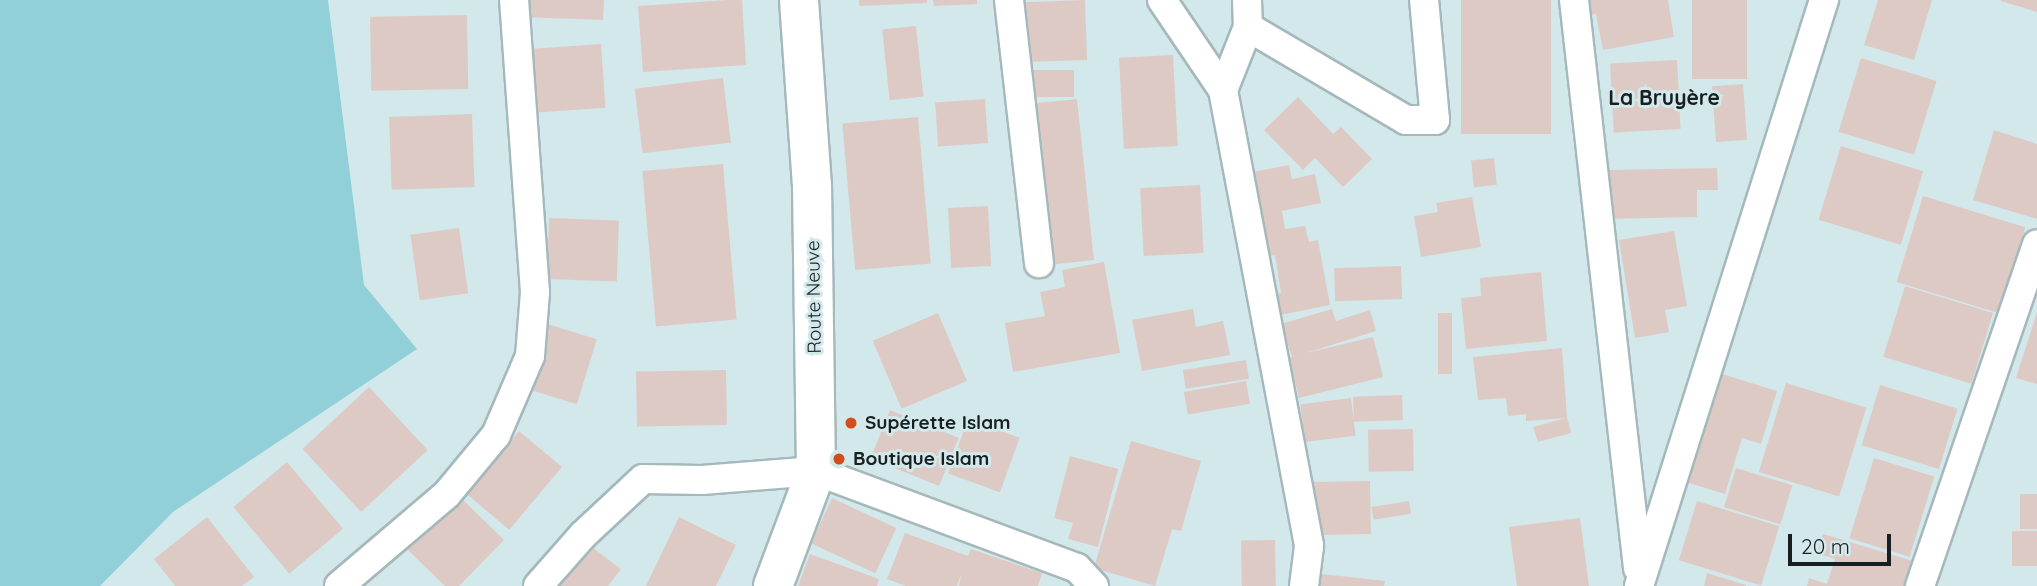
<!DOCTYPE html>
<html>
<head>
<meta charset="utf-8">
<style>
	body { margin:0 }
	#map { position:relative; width:2037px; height:586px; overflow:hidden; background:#d3e8eb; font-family:Quicksand,sans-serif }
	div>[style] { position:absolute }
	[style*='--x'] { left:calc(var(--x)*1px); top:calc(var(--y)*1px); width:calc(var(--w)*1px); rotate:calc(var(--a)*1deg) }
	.green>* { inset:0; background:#91d0d8 }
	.building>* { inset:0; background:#ddcac5; transform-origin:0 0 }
	.roads { filter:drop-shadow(2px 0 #a5b9bc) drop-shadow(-2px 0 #a5b9bc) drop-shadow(0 2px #a5b9bc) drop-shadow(0 -2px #a5b9bc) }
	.street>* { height:28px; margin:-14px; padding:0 14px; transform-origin:14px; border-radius:14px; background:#fff }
	.secondary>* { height:38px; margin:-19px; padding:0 19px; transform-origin:19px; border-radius:19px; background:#fff }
	.dots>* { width:19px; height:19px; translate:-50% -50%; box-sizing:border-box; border:4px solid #d3e8eb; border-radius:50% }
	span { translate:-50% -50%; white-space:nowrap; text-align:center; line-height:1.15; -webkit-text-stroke:6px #d3e8eb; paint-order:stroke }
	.street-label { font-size:19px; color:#181f20 }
	.poi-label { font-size:19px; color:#181f20; font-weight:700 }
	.left { translate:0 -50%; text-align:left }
	.neighbourhood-label { font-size:21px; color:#181f20; font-weight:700 }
	.scale { position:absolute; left:1788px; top:534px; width:103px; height:32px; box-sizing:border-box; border:4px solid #181f20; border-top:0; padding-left:9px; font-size:21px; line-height:24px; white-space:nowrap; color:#181f20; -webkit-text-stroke:5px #d3e8eb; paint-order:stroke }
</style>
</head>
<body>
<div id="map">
	<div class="green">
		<div style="clip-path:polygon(0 0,328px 0,364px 285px,417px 349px,173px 512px,100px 586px,0 586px)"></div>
	</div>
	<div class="building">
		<div style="clip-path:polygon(521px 0,604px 0,603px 20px,521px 17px)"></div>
		<div style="clip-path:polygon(727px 0,742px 0,746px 65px,643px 72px,638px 6px)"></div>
		<div style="clip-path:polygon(859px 0,927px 0,927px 3px,859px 6px)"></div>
		<div style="clip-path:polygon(933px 0,977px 0,977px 4px,934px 6px)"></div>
		<div style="left:1085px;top:0;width:60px;height:61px;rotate:88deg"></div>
		<div style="left:1461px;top:0;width:90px;height:134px"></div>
		<div style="clip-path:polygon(1579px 0,1668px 0,1674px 37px,1603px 50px,1596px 14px,1582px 16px)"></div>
		<div style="left:1692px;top:0;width:55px;height:79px"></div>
		<div style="clip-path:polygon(1878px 0,1932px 0,1914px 60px,1864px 45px)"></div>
		<div style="clip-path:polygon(2001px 0,2037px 0,2037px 12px,2001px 1px)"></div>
		<div style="left:467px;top:15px;width:74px;height:97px;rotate:89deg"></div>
		<div style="left:916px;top:26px;width:71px;height:34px;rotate:84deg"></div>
		<div style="left:601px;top:44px;width:64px;height:72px;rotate:86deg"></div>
		<div style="left:1173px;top:55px;width:91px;height:54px;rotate:87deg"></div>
		<div style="left:1861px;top:58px;width:79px;height:77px;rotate:17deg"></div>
		<div style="left:1677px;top:60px;width:69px;height:67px;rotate:87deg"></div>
		<div style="left:1074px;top:70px;width:27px;height:50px;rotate:90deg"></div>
		<div style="left:723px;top:78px;width:65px;height:89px;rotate:83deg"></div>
		<div style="left:1743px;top:84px;width:56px;height:31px;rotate:86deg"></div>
		<div style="clip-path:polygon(1298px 97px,1333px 134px,1341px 127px,1372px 159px,1343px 187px,1315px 158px,1303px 170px,1264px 130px)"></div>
		<div style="left:985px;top:99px;width:44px;height:50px;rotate:86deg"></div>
		<div style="left:1077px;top:99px;width:162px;height:49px;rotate:84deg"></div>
		<div style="left:472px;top:114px;width:73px;height:83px;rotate:88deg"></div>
		<div style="left:918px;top:117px;width:147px;height:76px;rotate:85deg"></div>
		<div style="clip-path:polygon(1994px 130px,2037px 144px,2037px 219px,1973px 200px)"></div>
		<div style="left:1841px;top:146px;width:86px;height:77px;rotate:17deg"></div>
		<div style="left:1494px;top:158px;width:27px;height:23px;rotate:84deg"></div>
		<div style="left:723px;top:164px;width:156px;height:81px;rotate:85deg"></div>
		<div style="clip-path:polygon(1289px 165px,1292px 179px,1315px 174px,1321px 203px,1282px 211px,1285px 229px,1305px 226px,1309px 242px,1318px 240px,1330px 305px,1275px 316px,1271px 295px,1281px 293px,1275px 255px,1262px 258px,1248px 173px)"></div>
		<div style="clip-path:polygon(1717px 168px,1718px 190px,1697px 190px,1697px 217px,1607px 219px,1607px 170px)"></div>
		<div style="left:1200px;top:185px;width:68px;height:60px;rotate:87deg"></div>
		<div style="left:1923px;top:196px;width:107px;height:90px;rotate:17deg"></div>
		<div style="clip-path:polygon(1472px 197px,1481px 247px,1421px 257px,1414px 216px,1438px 212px,1436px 203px)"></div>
		<div style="left:988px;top:206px;width:60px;height:40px;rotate:87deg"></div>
		<div style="left:549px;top:218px;width:70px;height:61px;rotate:2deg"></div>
		<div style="left:459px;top:228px;width:66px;height:49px;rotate:82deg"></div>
		<div style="clip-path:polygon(1674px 231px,1687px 306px,1665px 310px,1669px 332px,1635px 338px,1619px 240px)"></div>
		<div style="clip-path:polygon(1104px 262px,1120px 353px,1013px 372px,1005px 323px,1045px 316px,1040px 292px,1065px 287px,1062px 270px)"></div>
		<div style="left:1401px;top:266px;width:33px;height:67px;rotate:88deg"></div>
		<div style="clip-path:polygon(1541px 272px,1547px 341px,1466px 349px,1461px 298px,1481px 296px,1480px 278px)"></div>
		<div style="left:1905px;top:286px;width:92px;height:74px;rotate:17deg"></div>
		<div style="clip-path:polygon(1193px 309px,1196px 327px,1223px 321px,1230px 355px,1142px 371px,1132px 320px)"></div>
		<div style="clip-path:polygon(1332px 309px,1336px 321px,1370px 310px,1376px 331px,1306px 353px,1373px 337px,1383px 377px,1299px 398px,1289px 357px,1292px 357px,1281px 324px)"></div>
		<div style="clip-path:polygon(2037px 312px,2037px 384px,2016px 378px)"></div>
		<div style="left:938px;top:313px;width:74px;height:71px;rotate:67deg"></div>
		<div style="left:1438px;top:313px;width:14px;height:61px"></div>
		<div style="left:547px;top:324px;width:52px;height:68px;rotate:17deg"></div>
		<div style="clip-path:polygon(1562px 348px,1567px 417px,1571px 433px,1538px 442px,1533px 427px,1566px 418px,1526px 421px,1526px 414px,1508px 416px,1506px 398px,1478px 400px,1473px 357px)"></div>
		<div style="left:1246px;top:360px;width:19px;height:64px;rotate:81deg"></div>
		<div style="left:726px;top:370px;width:55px;height:90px;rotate:89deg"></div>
		<div style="clip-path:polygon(1709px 370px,1777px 391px,1761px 444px,1742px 438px,1725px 494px,1676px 479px)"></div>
		<div style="left:1246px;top:381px;width:23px;height:63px;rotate:80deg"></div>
		<div style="left:1786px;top:383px;width:84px;height:93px;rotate:17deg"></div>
		<div style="left:1880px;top:385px;width:81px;height:63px;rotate:17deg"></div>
		<div style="left:369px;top:387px;width:86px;height:91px;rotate:47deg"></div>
		<div style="left:1402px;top:395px;width:25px;height:49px;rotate:88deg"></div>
		<div style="left:1351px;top:398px;width:38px;height:51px;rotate:83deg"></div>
		<div style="left:890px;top:410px;width:74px;height:52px;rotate:22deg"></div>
		<div style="left:968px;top:419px;width:55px;height:58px;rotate:20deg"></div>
		<div style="left:1413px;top:429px;width:42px;height:45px;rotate:89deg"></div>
		<div style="left:519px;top:431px;width:56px;height:82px;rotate:40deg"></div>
		<div style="clip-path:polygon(1131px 441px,1201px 461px,1181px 531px,1172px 529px,1155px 586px,1094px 568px)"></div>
		<div style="clip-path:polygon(1070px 456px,1118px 469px,1098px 547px,1068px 539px,1073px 523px,1054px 518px)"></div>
		<div style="left:1874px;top:458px;width:63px;height:84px;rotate:17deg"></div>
		<div style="left:287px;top:462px;width:87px;height:70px;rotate:50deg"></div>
		<div style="left:1736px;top:468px;width:59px;height:41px;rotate:17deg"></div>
		<div style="left:1370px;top:481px;width:53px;height:58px;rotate:89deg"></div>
		<div style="left:2037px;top:494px;width:35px;height:17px;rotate:90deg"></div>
		<div style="clip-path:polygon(458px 495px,504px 540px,459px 586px,445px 586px,406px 548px)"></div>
		<div style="left:832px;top:498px;width:71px;height:50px;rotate:25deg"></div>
		<div style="left:1409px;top:501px;width:13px;height:38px;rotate:81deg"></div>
		<div style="left:1697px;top:501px;width:86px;height:62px;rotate:17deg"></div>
		<div style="clip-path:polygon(207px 517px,254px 577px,242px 586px,175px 586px,154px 559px)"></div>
		<div style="clip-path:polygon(679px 517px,736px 545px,716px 586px,646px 586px)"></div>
		<div style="clip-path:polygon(1580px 518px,1589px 586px,1517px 586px,1509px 527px)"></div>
		<div style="left:2037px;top:531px;width:35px;height:25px;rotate:90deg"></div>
		<div style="clip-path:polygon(905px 533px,968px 556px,971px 549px,1042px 573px,1038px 586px,959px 586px,961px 575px,957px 586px,906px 586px,887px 579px)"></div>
		<div style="clip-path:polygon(1823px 534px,1916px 562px,1909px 586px,1807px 586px,1809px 578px,1827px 584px,1835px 559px,1817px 553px)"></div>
		<div style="left:1275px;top:540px;width:46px;height:34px;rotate:89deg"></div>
		<div style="clip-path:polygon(589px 545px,621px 569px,608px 586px,558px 586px)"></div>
		<div style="clip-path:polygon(810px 554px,879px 579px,877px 586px,798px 586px)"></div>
		<div style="clip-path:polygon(1313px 573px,1385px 581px,1384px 586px,1312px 586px)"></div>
		<div style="clip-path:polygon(1707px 573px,1746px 585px,1746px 586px,1704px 586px)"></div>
	</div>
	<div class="roads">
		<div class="street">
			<div style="--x:1009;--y:0;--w:265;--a:83.5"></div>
			<div style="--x:1162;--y:0;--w:109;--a:55.9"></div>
			<div style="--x:1247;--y:0;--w:27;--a:88"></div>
			<div style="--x:1248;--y:27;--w:68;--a:111.6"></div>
			<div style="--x:1223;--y:90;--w:464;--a:79.3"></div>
			<div style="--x:1309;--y:546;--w:40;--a:97.1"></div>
			<div style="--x:1574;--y:0;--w:572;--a:83.57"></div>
			<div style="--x:1248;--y:27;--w:183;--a:30.5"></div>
			<div style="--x:1406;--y:120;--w:29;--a:0"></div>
			<div style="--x:1435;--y:120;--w:121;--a:-95.2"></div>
			<div style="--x:339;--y:586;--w:142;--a:-40.4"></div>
			<div style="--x:447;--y:494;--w:77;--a:-50.3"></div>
			<div style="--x:496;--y:435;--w:86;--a:-66.7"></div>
			<div style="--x:530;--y:356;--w:64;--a:-85.5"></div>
			<div style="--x:535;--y:292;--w:293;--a:-94.1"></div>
			<div style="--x:538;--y:586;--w:68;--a:-48.6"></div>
			<div style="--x:583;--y:535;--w:82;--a:-43"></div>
			<div style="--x:643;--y:479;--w:59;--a:1"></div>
			<div style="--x:702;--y:480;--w:114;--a:-4.5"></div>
			<div style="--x:816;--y:471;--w:278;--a:20.4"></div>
			<div style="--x:1077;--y:568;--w:25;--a:47"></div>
			<div style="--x:1639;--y:586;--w:615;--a:-72.48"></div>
			<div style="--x:1920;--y:586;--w:361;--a:-71.1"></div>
		</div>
		<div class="secondary">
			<div style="--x:773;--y:586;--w:123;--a:-69.5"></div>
			<div style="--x:816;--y:471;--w:285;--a:-90.8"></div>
			<div style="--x:812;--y:186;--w:186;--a:-94"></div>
		</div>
	</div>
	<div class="dots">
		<div style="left:851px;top:423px;background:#d34c1c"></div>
		<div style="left:839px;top:459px;background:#d34c1c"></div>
	</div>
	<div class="street-label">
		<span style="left:814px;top:297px;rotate:-91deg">Route Neuve</span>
	</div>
	<div class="poi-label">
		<span class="left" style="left:865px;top:423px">Supérette Islam</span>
		<span class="left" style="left:853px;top:459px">Boutique Islam</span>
	</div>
	<div class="neighbourhood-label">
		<span style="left:1664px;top:97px">La Bruyère</span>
	</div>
	<div class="scale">20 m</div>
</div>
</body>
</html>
